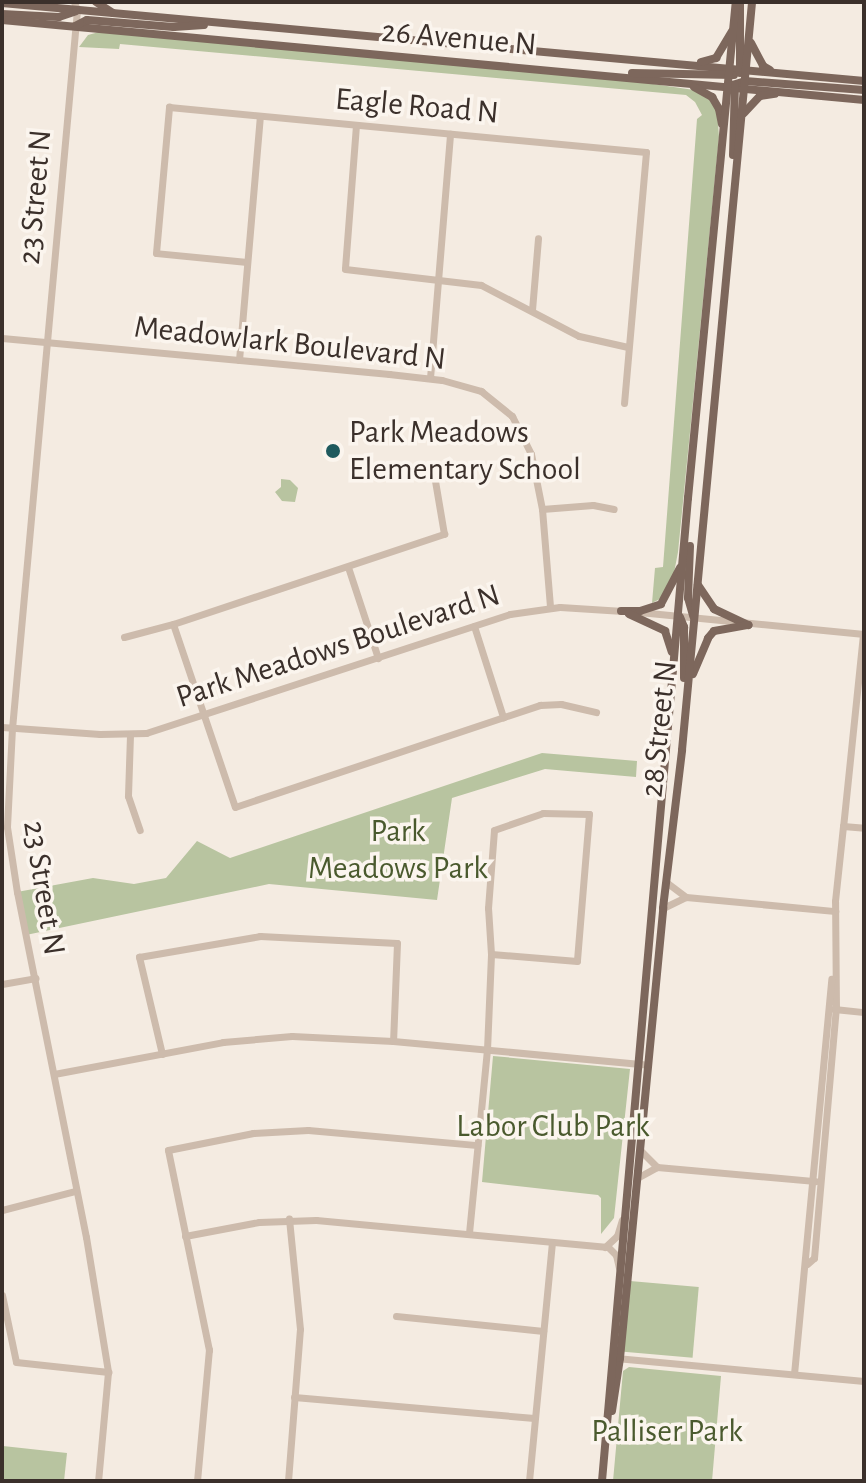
<!DOCTYPE html>
<html>
<head>
<meta charset="utf-8">
<style>
	body { margin:0 }
	#map { position:relative; width:866px; height:1483px; overflow:hidden; background:#f4ebe1; font-family:"Alegreya Sans",sans-serif }
	div>[style] { position:absolute }
	[style*='--x'] { left:calc(var(--x)*1px); top:calc(var(--y)*1px); width:calc(var(--w)*1px); rotate:calc(var(--a)*1deg) }
	.green>* { inset:0; background:#b8c4a0; transform-origin:0 0 }
	.minor>* { height:7px; margin:-3.5px; padding:0 3.5px; transform-origin:3.5px; border-radius:3.5px; background:#cdbbac }
	.major>* { height:8px; margin:-4px; padding:0 4px; transform-origin:4px; border-radius:4px; background:#7d675c }
	.dots>* { width:22px; height:22px; translate:-50% -50%; box-sizing:border-box; border:4px solid #fbf5ee; border-radius:50% }
	span { translate:-50% -50%; white-space:nowrap; text-align:center; line-height:1.15; -webkit-text-stroke:7px #fbf5ee; paint-order:stroke }
	.street-label { font-size:32px; color:#3b302b }
	.poi-label { font-size:32px; color:#3b302b }
	.left { translate:0 -50%; text-align:left }
	.park-label { font-size:32px; color:#4a5a2e }
	.frame { position:absolute; inset:0; border:4px solid #3b302b; pointer-events:none }
</style>
</head>
<body>
<div id="map">
	<div class="green">
		<div style="clip-path:polygon(99px 32px,571px 72px,701px 91px,708px 97px,717px 109px,719px 137px,691px 422px,678px 552px,674px 573px,660px 599px,652px 603px,655px 568px,663px 567px,697px 119px,702px 115px,695px 102px,686px 95px,120px 44px,119px 49px,79px 47px,88px 35px)"></div>
		<div style="clip-path:polygon(281px 479px,290px 480px,298px 488px,295px 502px,282px 501px,275px 492px,281px 487px)"></div>
		<div style="clip-path:polygon(542px 753px,637px 761px,636px 777px,545px 769px,452px 798px,437px 900px,269px 884px,26px 935px,17px 892px,93px 878px,134px 884px,166px 878px,197px 841px,230px 858px)"></div>
		<div style="clip-path:polygon(493px 1056px,630px 1069px,614px 1218px,601px 1234px,601px 1198px,598px 1195px,482px 1182px)"></div>
		<div style="left:630px;top:1281px;width:69px;height:71px;rotate:5deg"></div>
		<div style="clip-path:polygon(629px 1367px,721px 1376px,712px 1481px,613px 1481px,623px 1371px)"></div>
		<div style="clip-path:polygon(3px 1446px,67px 1453px,64px 1481px,2px 1481px)"></div>
	</div>
	<div class="minor">
		<div style="--x:74;--y:2;--w:9;--a:69"></div>
		<div style="--x:77;--y:10;--w:721;--a:95.17"></div>
		<div style="--x:12;--y:728;--w:99;--a:92.9"></div>
		<div style="--x:7;--y:827;--w:66;--a:81.3"></div>
		<div style="--x:17;--y:892;--w:352;--a:78.7"></div>
		<div style="--x:86;--y:1237;--w:137;--a:80.7"></div>
		<div style="--x:108;--y:1372;--w:109;--a:95.2"></div>
		<div style="--x:356;--y:125;--w:144;--a:94.4"></div>
		<div style="--x:345;--y:269;--w:137;--a:6.7"></div>
		<div style="--x:481;--y:285;--w:110;--a:27.5"></div>
		<div style="--x:579;--y:336;--w:50;--a:12.7"></div>
		<div style="--x:247;--y:262;--w:91;--a:-174.4"></div>
		<div style="--x:156;--y:253;--w:147;--a:-84.9"></div>
		<div style="--x:169;--y:107;--w:479;--a:5.4"></div>
		<div style="--x:646;--y:152;--w:252;--a:95"></div>
		<div style="--x:532;--y:310;--w:72;--a:-85.2"></div>
		<div style="--x:2;--y:338;--w:389;--a:5.3"></div>
		<div style="--x:389;--y:374;--w:53;--a:6.5"></div>
		<div style="--x:442;--y:380;--w:41;--a:15.8"></div>
		<div style="--x:481;--y:391;--w:40;--a:39"></div>
		<div style="--x:512;--y:416;--w:42;--a:63.4"></div>
		<div style="--x:531;--y:454;--w:56;--a:78.7"></div>
		<div style="--x:542;--y:509;--w:98;--a:85.3"></div>
		<div style="--x:239;--y:360;--w:245;--a:-85.1"></div>
		<div style="--x:430;--y:378;--w:245;--a:-85.3"></div>
		<div style="--x:542;--y:509;--w:51;--a:-4.5"></div>
		<div style="--x:593;--y:505;--w:21;--a:11"></div>
		<div style="--x:348;--y:567;--w:96;--a:71.8"></div>
		<div style="--x:639;--y:612;--w:226;--a:5.6"></div>
		<div style="--x:173;--y:624;--w:193;--a:71.3"></div>
		<div style="--x:235;--y:807;--w:322;--a:-18.5"></div>
		<div style="--x:540;--y:705;--w:21;--a:-3"></div>
		<div style="--x:561;--y:704;--w:36;--a:13"></div>
		<div style="--x:474;--y:626;--w:96;--a:72.3"></div>
		<div style="--x:863;--y:634;--w:193;--a:95.9"></div>
		<div style="--x:843;--y:826;--w:21;--a:5"></div>
		<div style="--x:124;--y:637;--w:51;--a:-14.9"></div>
		<div style="--x:173;--y:624;--w:286;--a:-18.4"></div>
		<div style="--x:444;--y:534;--w:54;--a:-99.6"></div>
		<div style="--x:2;--y:727;--w:98;--a:4.1"></div>
		<div style="--x:100;--y:734;--w:46;--a:-1.2"></div>
		<div style="--x:146;--y:733;--w:383;--a:-18.1"></div>
		<div style="--x:510;--y:614;--w:50;--a:-8"></div>
		<div style="--x:560;--y:607;--w:63;--a:3.6"></div>
		<div style="--x:130;--y:735;--w:61;--a:91.9"></div>
		<div style="--x:128;--y:796;--w:36;--a:71"></div>
		<div style="--x:666;--y:882;--w:25;--a:37"></div>
		<div style="--x:686;--y:897;--w:150;--a:5.4"></div>
		<div style="--x:663;--y:908;--w:25;--a:-26"></div>
		<div style="--x:2;--y:984;--w:34;--a:-10"></div>
		<div style="--x:834;--y:1009;--w:30;--a:6"></div>
		<div style="--x:162;--y:1054;--w:100;--a:-103.3"></div>
		<div style="--x:139;--y:957;--w:123;--a:-9.8"></div>
		<div style="--x:260;--y:936;--w:137;--a:2.9"></div>
		<div style="--x:397;--y:943;--w:98;--a:92.3"></div>
		<div style="--x:54;--y:1074;--w:172;--a:-10.7"></div>
		<div style="--x:223;--y:1042;--w:69;--a:-5"></div>
		<div style="--x:292;--y:1036;--w:101;--a:2.8"></div>
		<div style="--x:393;--y:1041;--w:251;--a:5.3"></div>
		<div style="--x:640;--y:1150;--w:24;--a:45"></div>
		<div style="--x:637;--y:1178;--w:23;--a:-29"></div>
		<div style="--x:657;--y:1167;--w:159;--a:5.1"></div>
		<div style="--x:2;--y:1210;--w:75;--a:-14.6"></div>
		<div style="--x:469;--y:1233;--w:184;--a:-84.4"></div>
		<div style="--x:487;--y:1050;--w:96;--a:-87.6"></div>
		<div style="--x:491;--y:954;--w:46;--a:-93.7"></div>
		<div style="--x:488;--y:908;--w:78;--a:-85.6"></div>
		<div style="--x:494;--y:830;--w:52;--a:-19.1"></div>
		<div style="--x:543;--y:813;--w:46;--a:1.2"></div>
		<div style="--x:589;--y:814;--w:147;--a:94.7"></div>
		<div style="--x:577;--y:961;--w:86;--a:-175.3"></div>
		<div style="--x:185;--y:1236;--w:75;--a:-10.7"></div>
		<div style="--x:259;--y:1222;--w:57;--a:-2"></div>
		<div style="--x:316;--y:1220;--w:293;--a:5.3"></div>
		<div style="--x:608;--y:1247;--w:11;--a:45"></div>
		<div style="--x:616;--y:1255;--w:13;--a:77"></div>
		<div style="--x:605;--y:1247;--w:16;--a:-43"></div>
		<div style="--x:617;--y:1236;--w:17;--a:-73"></div>
		<div style="--x:807;--y:1264;--w:9;--a:-41"></div>
		<div style="--x:814;--y:1258;--w:250;--a:-85"></div>
		<div style="--x:836;--y:1009;--w:108;--a:-90.5"></div>
		<div style="--x:835;--y:901;--w:75;--a:-83.9"></div>
		<div style="--x:2;--y:1295;--w:68;--a:78.2"></div>
		<div style="--x:16;--y:1362;--w:93;--a:6.2"></div>
		<div style="--x:396;--y:1316;--w:148;--a:5.8"></div>
		<div style="--x:616;--y:1358;--w:249;--a:5.3"></div>
		<div style="--x:794;--y:1374;--w:397;--a:-84.6"></div>
		<div style="--x:294;--y:1397;--w:241;--a:5"></div>
		<div style="--x:197;--y:1481;--w:132;--a:-84.8"></div>
		<div style="--x:209;--y:1350;--w:204;--a:-101.6"></div>
		<div style="--x:168;--y:1150;--w:87;--a:-11.3"></div>
		<div style="--x:253;--y:1133;--w:55;--a:-3.1"></div>
		<div style="--x:308;--y:1130;--w:170;--a:5.1"></div>
		<div style="--x:288;--y:1481;--w:152;--a:-85.5"></div>
		<div style="--x:300;--y:1329;--w:111;--a:-95.7"></div>
		<div style="--x:529;--y:1481;--w:240;--a:-84.5"></div>
	</div>
	<div class="major">
		<div style="--x:96;--y:2;--w:20;--a:33"></div>
		<div style="--x:2;--y:3;--w:866;--a:5.17"></div>
		<div style="--x:2;--y:14;--w:57;--a:3"></div>
		<div style="--x:59;--y:17;--w:18;--a:-19"></div>
		<div style="--x:2;--y:20;--w:866;--a:5.3"></div>
		<div style="--x:75;--y:26;--w:13;--a:-27"></div>
		<div style="--x:87;--y:20;--w:87;--a:4.6"></div>
		<div style="--x:174;--y:27;--w:30;--a:-4"></div>
		<div style="--x:751;--y:43;--w:26;--a:62"></div>
		<div style="--x:763;--y:66;--w:8;--a:30"></div>
		<div style="--x:701;--y:62;--w:16;--a:-15"></div>
		<div style="--x:716;--y:58;--w:31;--a:-59"></div>
		<div style="--x:632;--y:73;--w:102;--a:1.1"></div>
		<div style="--x:740;--y:73;--w:71;--a:-90"></div>
		<div style="--x:729;--y:86;--w:17;--a:-17"></div>
		<div style="--x:745;--y:81;--w:119;--a:4.3"></div>
		<div style="--x:694;--y:87;--w:21;--a:29"></div>
		<div style="--x:712;--y:97;--w:14;--a:60"></div>
		<div style="--x:719;--y:109;--w:15;--a:79"></div>
		<div style="--x:744;--y:113;--w:23;--a:-47"></div>
		<div style="--x:760;--y:96;--w:15;--a:-8"></div>
		<div style="--x:733;--y:155;--w:70;--a:-88.4"></div>
		<div style="--x:690;--y:546;--w:52;--a:92.2"></div>
		<div style="--x:688;--y:598;--w:19;--a:74"></div>
		<div style="--x:698;--y:585;--w:29;--a:56"></div>
		<div style="--x:714;--y:609;--w:38;--a:25"></div>
		<div style="--x:621;--y:611;--w:19;--a:0"></div>
		<div style="--x:640;--y:611;--w:22;--a:-18"></div>
		<div style="--x:661;--y:604;--w:41;--a:-62.2"></div>
		<div style="--x:629;--y:614;--w:40;--a:25"></div>
		<div style="--x:665;--y:631;--w:22;--a:72"></div>
		<div style="--x:680;--y:617;--w:11;--a:68"></div>
		<div style="--x:684;--y:627;--w:51;--a:90"></div>
		<div style="--x:693;--y:674;--w:39;--a:-67"></div>
		<div style="--x:708;--y:638;--w:9;--a:-49"></div>
		<div style="--x:714;--y:631;--w:35;--a:-10"></div>
		<div style="--x:612;--y:1411;--w:54;--a:-81.4"></div>
		<div style="--x:620;--y:1358;--w:452;--a:-84.5"></div>
		<div style="--x:663;--y:908;--w:159;--a:-83.1"></div>
		<div style="--x:682;--y:750;--w:751;--a:-84.65"></div>
		<div style="--x:602;--y:1481;--w:987;--a:-85"></div>
		<div style="--x:688;--y:498;--w:498;--a:-84.5"></div>
	</div>
	<div class="dots">
		<div style="left:333px;top:451px;background:#1f5a5e"></div>
	</div>
	<div class="street-label">
		<span style="left:459px;top:38px;rotate:5deg">26 Avenue N</span>
		<span style="left:417px;top:106px;rotate:5deg">Eagle Road N</span>
		<span style="left:35px;top:197px;rotate:-85deg">23 Street N</span>
		<span style="left:290px;top:343px;rotate:6deg">Meadowlark Boulevard N</span>
		<span style="left:338px;top:646px;rotate:-18deg">Park Meadows Boulevard N</span>
		<span style="left:659px;top:729px;rotate:-84deg">28 Street N</span>
		<span style="left:44px;top:888px;rotate:81deg">23 Street N</span>
	</div>
	<div class="poi-label">
		<span class="left" style="left:349px;top:451px">Park Meadows<br>Elementary School</span>
	</div>
	<div class="park-label">
		<span style="left:398px;top:850px">Park<br>Meadows Park</span>
		<span style="left:553px;top:1126px">Labor Club Park</span>
		<span style="left:667px;top:1431px">Palliser Park</span>
	</div>
	<div class="frame"></div>
</div>
</body>
</html>
